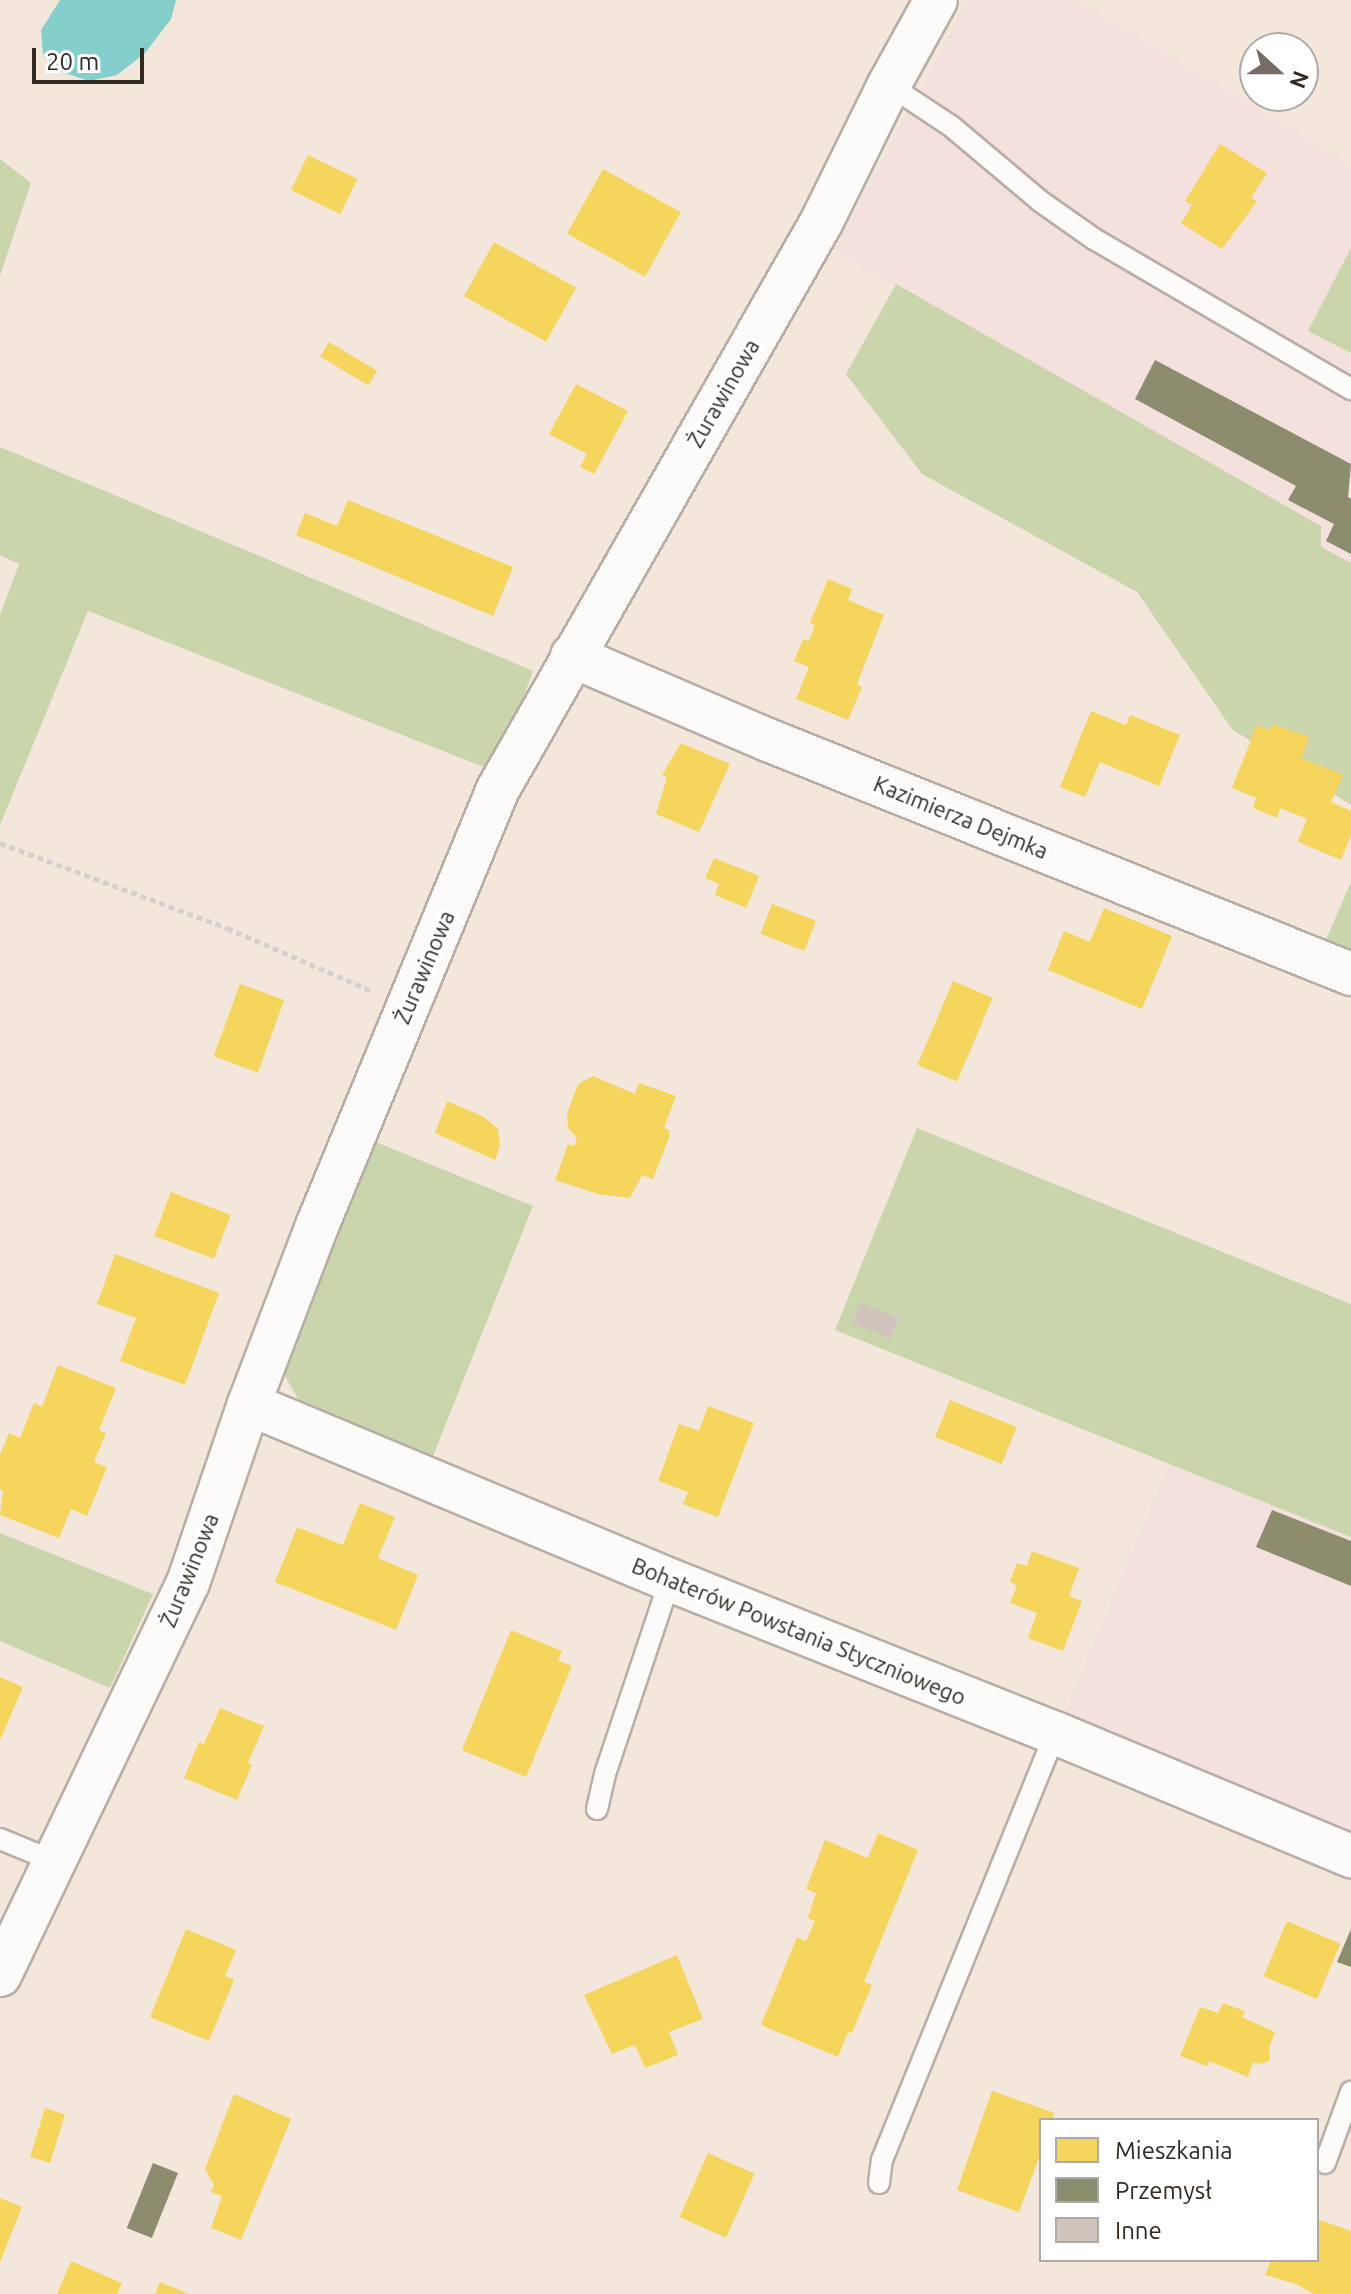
<!DOCTYPE html>
<html>
<head>
<meta charset="utf-8">
<style>
	body { margin:0 }
	#map { position:relative; width:1351px; height:2294px; overflow:hidden; background:#f3e7dc; font-family:Ubuntu,sans-serif }
	div>[style] { position:absolute }
	[style*='--x'] { left:calc(var(--x)*1px); top:calc(var(--y)*1px); width:calc(var(--w)*1px); rotate:calc(var(--a)*1deg) }
	.industrial>* { inset:0; background:#f4e0dd }
	.green>* { inset:0; background:#cad5ac }
	.water>* { inset:0; background:#84cecc }
	.homes>* { inset:0; background:#f6d55c; transform-origin:0 0 }
	.industry>* { inset:0; background:#8c8c6e; transform-origin:0 0 }
	.building>* { inset:0; background:#cfc5bd; transform-origin:0 0 }
	.path>* { height:5px; margin-top:-2.5px; transform-origin:0; background:repeating-linear-gradient(90deg,#d4d0cd 0 6px,transparent 0 10px) }
	.roads { filter:drop-shadow(2px 0 #b8aea6) drop-shadow(-2px 0 #b8aea6) drop-shadow(0 2px #b8aea6) drop-shadow(0 -2px #b8aea6) }
	.lane>* { height:20px; margin:-10px; padding:0 10px; transform-origin:10px; border-radius:10px; background:#fdfbfa }
	.street>* { height:42px; margin:-21px; padding:0 21px; transform-origin:21px; border-radius:21px; background:#fdfbfa }
	span { translate:-50% -50%; white-space:nowrap; text-align:center; line-height:1.15; -webkit-text-stroke:8px #fff; paint-order:stroke }
	.street-label { font-size:22px; color:#322a22 }
	.legend { position:absolute; left:1039px; top:2118px; width:280px; height:144px; box-sizing:border-box; background:#fff; border:2px solid #adaaa7; margin:0; padding:10px 14px; list-style:none; font-size:24px; color:#322a22 }
	.legend li { display:flex; align-items:center; gap:16px; height:40px }
	.legend b { width:40px; border:2px solid #adaaa7 }
	.north { position:absolute; left:1239px; top:32px; width:80px; height:80px; box-sizing:border-box; background:#fff; border:2px solid #adaaa7; border-radius:50%; rotate:111deg; font-size:22px; font-weight:700; line-height:32px; text-align:center; color:#322a22 }
	.north::after { content:''; display:block; margin:auto; width:28px; height:36px; background:#766c63; clip-path:polygon(50% 0,100% 100%,50% 72%,0 100%) }
	.scale { position:absolute; left:32px; top:48px; width:112px; height:36px; box-sizing:border-box; border:4px solid #322a22; border-top:0; padding-left:10px; font-size:24px; line-height:28px; white-space:nowrap; color:#322a22; -webkit-text-stroke:6px #fff; paint-order:stroke }
</style>
</head>
<body>
<div id="map">
	<div class="industrial">
		<div style="clip-path:polygon(968px 0,1076px 0,1351px 165px,1351px 563px,1321px 547px,1321px 526px,835px 251px)"></div>
		<div style="clip-path:polygon(1170px 1462px,1351px 1537px,1351px 1836px,1065px 1712px)"></div>
	</div>
	<div class="green">
		<div style="clip-path:polygon(0 159px,31px 183px,0 276px)"></div>
		<div style="clip-path:polygon(1351px 248px,1351px 353px,1308px 331px)"></div>
		<div style="clip-path:polygon(896px 284px,1321px 526px,1321px 547px,1351px 563px,1351px 805px,1232px 729px,1137px 592px,922px 474px,846px 374px)"></div>
		<div style="clip-path:polygon(0 447px,533px 671px,496px 772px,88px 611px,0 825px,0 615px,19px 564px,0 555px)"></div>
		<div style="clip-path:polygon(1351px 882px,1351px 954px,1325px 942px)"></div>
		<div style="clip-path:polygon(917px 1128px,1351px 1304px,1351px 1537px,835px 1330px)"></div>
		<div style="clip-path:polygon(366px 1138px,533px 1206px,431px 1461px,304px 1410px,279px 1365px)"></div>
		<div style="clip-path:polygon(0 1533px,153px 1594px,110px 1688px,0 1641px)"></div>
	</div>
	<div class="water">
		<div style="clip-path:polygon(60px 0,176px 0,171px 19px,145px 53px,117px 75px,89px 81px,59px 71px,43px 55px,41px 30px)"></div>
	</div>
	<div class="homes">
		<div style="clip-path:polygon(1220px 144px,1267px 173px,1251px 198px,1257px 201px,1222px 249px,1181px 223px,1192px 205px,1185px 201px)"></div>
		<div style="left:308px;top:155px;width:55px;height:39px;rotate:26deg"></div>
		<div style="left:603px;top:169px;width:89px;height:74px;rotate:29deg"></div>
		<div style="left:494px;top:242px;width:94px;height:62px;rotate:29deg"></div>
		<div style="left:329px;top:342px;width:56px;height:17px;rotate:31deg"></div>
		<div style="clip-path:polygon(576px 384px,628px 411px,594px 474px,580px 467px,587px 454px,549px 434px)"></div>
		<div style="clip-path:polygon(348px 500px,513px 567px,493px 616px,296px 535px,305px 513px,337px 526px)"></div>
		<div style="clip-path:polygon(828px 579px,852px 589px,848px 600px,884px 615px,857px 684px,862px 687px,848px 720px,796px 699px,809px 667px,794px 661px,803px 639px,809px 641px,815px 625px,810px 623px)"></div>
		<div style="clip-path:polygon(1091px 711px,1126px 725px,1130px 715px,1180px 735px,1159px 786px,1100px 762px,1085px 797px,1060px 787px)"></div>
		<div style="clip-path:polygon(1272px 724px,1309px 737px,1301px 758px,1343px 775px,1331px 802px,1351px 811px,1351px 835px,1341px 860px,1298px 842px,1307px 819px,1280px 808px,1277px 818px,1253px 808px,1256px 798px,1232px 788px,1257px 725px,1270px 730px)"></div>
		<div style="clip-path:polygon(681px 743px,730px 764px,699px 832px,656px 814px,667px 777px,662px 775px)"></div>
		<div style="clip-path:polygon(714px 858px,759px 876px,746px 908px,715px 895px,719px 884px,705px 878px)"></div>
		<div style="left:772px;top:904px;width:47px;height:32px;rotate:21deg"></div>
		<div style="clip-path:polygon(1104px 908px,1172px 936px,1142px 1009px,1048px 970px,1064px 931px,1090px 942px)"></div>
		<div style="left:953px;top:981px;width:43px;height:91px;rotate:23deg"></div>
		<div style="left:240px;top:984px;width:47px;height:77px;rotate:20deg"></div>
		<div style="clip-path:polygon(593px 1076px,635px 1094px,639px 1083px,676px 1096px,664px 1128px,669px 1130px,669px 1138px,653px 1179px,642px 1175px,630px 1198px,598px 1194px,555px 1180px,568px 1144px,574px 1146px,577px 1138px,568px 1128px,567px 1114px,578px 1084px)"></div>
		<div style="clip-path:polygon(447px 1101px,484px 1117px,498px 1129px,500px 1146px,495px 1160px,435px 1133px)"></div>
		<div style="left:171px;top:1192px;width:64px;height:47px;rotate:21deg"></div>
		<div style="clip-path:polygon(115px 1254px,219px 1293px,185px 1385px,120px 1361px,136px 1318px,97px 1304px)"></div>
		<div style="clip-path:polygon(58px 1365px,116px 1388px,99px 1430px,106px 1433px,94px 1462px,107px 1467px,87px 1516px,71px 1509px,59px 1538px,0 1515px,3px 1491px,0 1489px,0 1455px,9px 1433px,20px 1438px,34px 1403px,42px 1407px)"></div>
		<div style="left:950px;top:1400px;width:72px;height:40px;rotate:22deg"></div>
		<div style="clip-path:polygon(708px 1406px,754px 1423px,718px 1517px,683px 1504px,688px 1492px,658px 1481px,679px 1424px,699px 1431px)"></div>
		<div style="clip-path:polygon(360px 1503px,395px 1517px,378px 1558px,418px 1575px,396px 1630px,275px 1582px,297px 1527px,343px 1545px)"></div>
		<div style="clip-path:polygon(1032px 1551px,1079px 1568px,1069px 1596px,1082px 1601px,1063px 1651px,1028px 1638px,1037px 1613px,1010px 1603px,1017px 1586px,1010px 1581px,1017px 1563px,1027px 1566px)"></div>
		<div style="clip-path:polygon(511px 1630px,562px 1651px,558px 1660px,572px 1666px,526px 1777px,462px 1750px)"></div>
		<div style="clip-path:polygon(0 1677px,23px 1687px,0 1740px)"></div>
		<div style="clip-path:polygon(220px 1708px,264px 1726px,248px 1763px,252px 1765px,237px 1800px,184px 1778px,199px 1742px,204px 1744px)"></div>
		<div style="clip-path:polygon(878px 1833px,918px 1850px,864px 1982px,872px 1985px,852px 2033px,848px 2032px,838px 2057px,761px 2025px,797px 1937px,806px 1941px,815px 1921px,808px 1918px,816px 1893px,806px 1889px,825px 1840px,868px 1858px)"></div>
		<div style="left:1287px;top:1921px;width:58px;height:60px;rotate:23deg"></div>
		<div style="clip-path:polygon(186px 1929px,236px 1950px,225px 1976px,234px 1980px,209px 2041px,150px 2017px)"></div>
		<div style="clip-path:polygon(677px 1955px,703px 2019px,669px 2032px,678px 2055px,645px 2068px,635px 2045px,612px 2054px,584px 1995px)"></div>
		<div style="clip-path:polygon(1223px 2003px,1245px 2011px,1242px 2017px,1275px 2032px,1269px 2048px,1270px 2060px,1262px 2064px,1253px 2062px,1248px 2077px,1209px 2061px,1207px 2066px,1180px 2056px,1200px 2007px,1218px 2013px)"></div>
		<div style="clip-path:polygon(992px 2091px,1055px 2113px,1052px 2120px,1041px 2120px,1041px 2152px,1019px 2212px,957px 2190px)"></div>
		<div style="clip-path:polygon(234px 2094px,291px 2119px,241px 2240px,211px 2228px,222px 2196px,211px 2192px,214px 2185px,205px 2169px)"></div>
		<div style="left:45px;top:2108px;width:21px;height:51px;rotate:17deg"></div>
		<div style="left:708px;top:2153px;width:51px;height:70px;rotate:24deg"></div>
		<div style="clip-path:polygon(0 2198px,22px 2207px,0 2262px)"></div>
		<div style="clip-path:polygon(1317px 2219px,1351px 2231px,1351px 2294px,1314px 2294px,1296px 2284px,1265px 2275px,1270px 2262px,1265px 2260px,1317px 2260px)"></div>
		<div style="clip-path:polygon(71px 2261px,122px 2283px,117px 2294px,57px 2294px)"></div>
		<div style="clip-path:polygon(160px 2282px,189px 2294px,155px 2294px)"></div>
	</div>
	<div class="industry">
		<div style="clip-path:polygon(1155px 360px,1351px 464px,1348px 497px,1351px 499px,1351px 554px,1326px 541px,1334px 524px,1288px 500px,1296px 486px,1135px 399px)"></div>
		<div style="clip-path:polygon(1272px 1510px,1351px 1541px,1351px 1586px,1256px 1547px)"></div>
		<div style="clip-path:polygon(1351px 1929px,1351px 1967px,1337px 1962px)"></div>
		<div style="left:153px;top:2163px;width:27px;height:70px;rotate:22deg"></div>
	</div>
	<div class="building">
		<div style="left:860px;top:1303px;width:42px;height:22px;rotate:21deg"></div>
	</div>
	<div class="path">
		<div style="--x:0;--y:843;--w:242;--a:20.5"></div>
		<div style="--x:227;--y:928;--w:160;--a:23.5"></div>
	</div>
	<div class="roads">
		<div class="lane">
			<div style="--x:889;--y:85;--w:74;--a:33.5"></div>
			<div style="--x:951;--y:126;--w:116;--a:40.1"></div>
			<div style="--x:1040;--y:201;--w:66;--a:35.1"></div>
			<div style="--x:1094;--y:239;--w:298;--a:30.3"></div>
			<div style="--x:597;--y:1809;--w:36;--a:-77"></div>
			<div style="--x:605;--y:1774;--w:205;--a:-71.5"></div>
			<div style="--x:0;--y:1839;--w:58;--a:22.2"></div>
			<div style="--x:1325;--y:2163;--w:76;--a:-69.9"></div>
			<div style="--x:879;--y:2183;--w:23;--a:-83"></div>
			<div style="--x:882;--y:2160;--w:461;--a:-67.9"></div>
		</div>
		<div class="street">
			<div style="--x:572;--y:656;--w:213;--a:23.2"></div>
			<div style="--x:768;--y:740;--w:628;--a:21.87"></div>
			<div style="--x:249;--y:1404;--w:456;--a:22.7"></div>
			<div style="--x:670;--y:1580;--w:414;--a:21.7"></div>
			<div style="--x:1055;--y:1733;--w:321;--a:22.6"></div>
			<div style="--x:0;--y:1975;--w:435;--a:-64.4"></div>
			<div style="--x:188;--y:1583;--w:189;--a:-71.2"></div>
			<div style="--x:249;--y:1404;--w:191;--a:-69.1"></div>
			<div style="--x:317;--y:1226;--w:471;--a:-67.5"></div>
			<div style="--x:497;--y:791;--w:656;--a:-60.31"></div>
			<div style="--x:822;--y:221;--w:152;--a:-63.8"></div>
			<div style="--x:889;--y:85;--w:97;--a:-61.1"></div>
		</div>
	</div>
	<div class="street-label">
		<span style="left:723px;top:393px;rotate:-60deg">Żurawinowa</span>
		<span style="left:961px;top:817px;rotate:22deg">Kazimierza Dejmka</span>
		<span style="left:424px;top:967px;rotate:-67deg">Żurawinowa</span>
		<span style="left:189px;top:1570px;rotate:-68deg">Żurawinowa</span>
		<span style="left:799px;top:1631px;rotate:22deg">Bohaterów Powstania Styczniowego</span>
	</div>
	<ul class="legend">
	<li><b style="height:22px;background:#f6d55c"></b>Mieszkania</li>
	<li><b style="height:22px;background:#8c8c6e"></b>Przemysł</li>
	<li><b style="height:22px;background:#cfc5bd"></b>Inne</li>
	</ul>
	<div class="north">N</div>
	<div class="scale">20 m</div>
</div>
</body>
</html>
